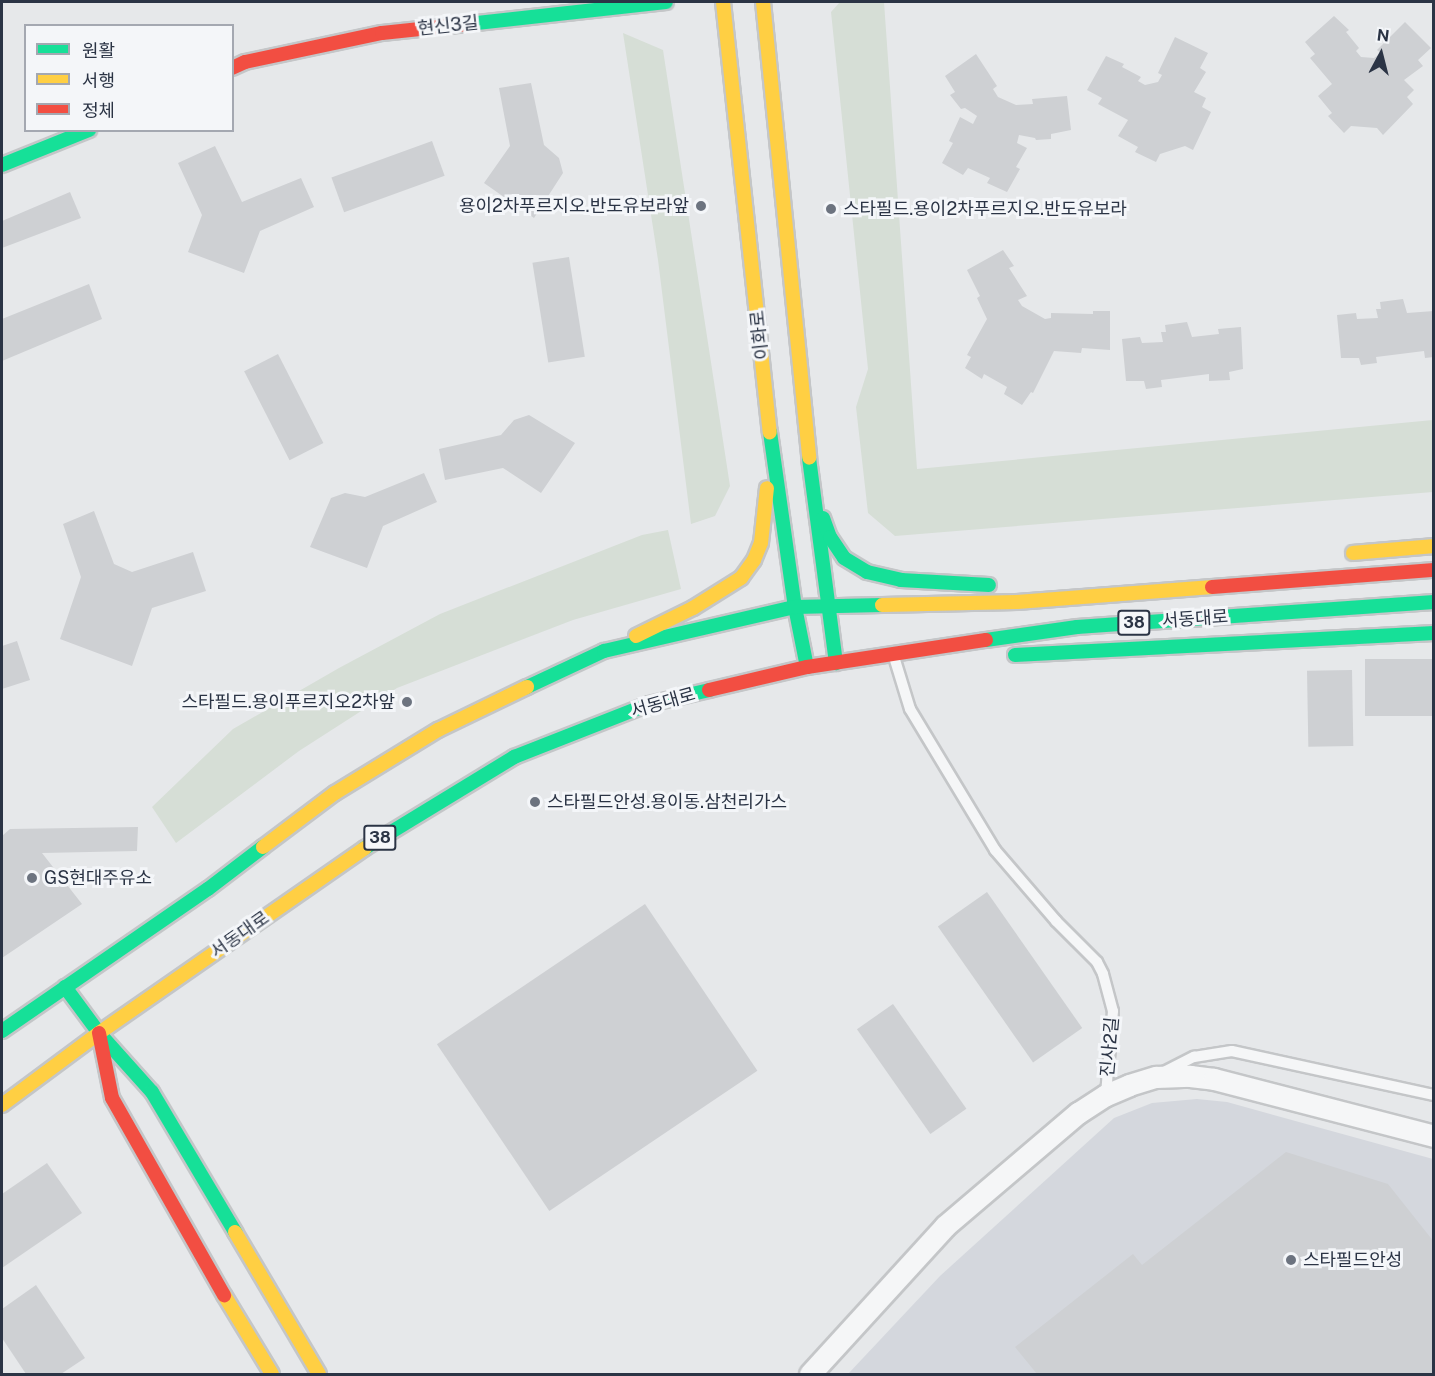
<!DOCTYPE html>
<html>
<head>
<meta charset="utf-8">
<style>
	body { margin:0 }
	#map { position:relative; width:1435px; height:1376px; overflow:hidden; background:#e6e8ea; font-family:"Public Sans","Noto Sans KR",sans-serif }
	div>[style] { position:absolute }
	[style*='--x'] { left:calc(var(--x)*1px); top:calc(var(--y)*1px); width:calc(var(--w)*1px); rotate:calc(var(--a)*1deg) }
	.built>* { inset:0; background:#d4d7dd }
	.green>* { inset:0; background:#d6ded6 }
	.building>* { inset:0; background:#ced0d3; transform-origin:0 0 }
	.roads { filter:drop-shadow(2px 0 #c4c6c8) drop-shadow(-2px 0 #c4c6c8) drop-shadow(0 2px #c4c6c8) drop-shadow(0 -2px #c4c6c8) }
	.lane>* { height:10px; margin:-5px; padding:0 5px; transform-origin:5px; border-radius:5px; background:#f5f6f7 }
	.street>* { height:21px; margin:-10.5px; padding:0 10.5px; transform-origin:10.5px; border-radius:10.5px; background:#f5f6f7 }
	.fast>* { height:14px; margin:-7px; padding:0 7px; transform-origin:7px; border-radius:7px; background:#16e098 }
	.slow>* { height:14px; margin:-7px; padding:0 7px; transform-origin:7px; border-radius:7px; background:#ffcf43 }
	.jam>* { height:14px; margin:-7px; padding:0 7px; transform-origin:7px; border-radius:7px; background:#f24e42 }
	.dots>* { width:16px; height:16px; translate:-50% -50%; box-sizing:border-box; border:3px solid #f4f6f9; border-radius:50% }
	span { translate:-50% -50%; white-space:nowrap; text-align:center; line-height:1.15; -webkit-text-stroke:6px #f4f6f9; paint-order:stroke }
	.shield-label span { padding:2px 4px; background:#f4f6f9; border:2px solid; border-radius:4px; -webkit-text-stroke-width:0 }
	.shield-label { font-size:16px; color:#2b3445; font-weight:700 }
	.street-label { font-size:18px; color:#2b3445 }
	.poi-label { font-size:18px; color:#2b3445 }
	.right { translate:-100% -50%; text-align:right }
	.left { translate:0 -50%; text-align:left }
	.frame { position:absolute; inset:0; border:3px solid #2b3445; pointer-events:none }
	.legend { position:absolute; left:24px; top:24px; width:210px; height:108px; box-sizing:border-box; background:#f4f6f9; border:2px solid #a4a8b1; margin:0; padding:8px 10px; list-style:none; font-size:18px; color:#2b3445 }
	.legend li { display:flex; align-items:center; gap:12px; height:30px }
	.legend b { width:30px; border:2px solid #a4a8b1 }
	.north { position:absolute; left:1351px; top:24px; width:60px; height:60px; -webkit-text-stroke:4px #f4f6f9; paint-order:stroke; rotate:7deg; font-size:16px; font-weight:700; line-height:24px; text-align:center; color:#2b3445 }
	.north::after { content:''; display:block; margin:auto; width:21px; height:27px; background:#2b3445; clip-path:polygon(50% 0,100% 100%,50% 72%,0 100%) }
</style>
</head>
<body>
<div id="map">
	<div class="built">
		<div style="clip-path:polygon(1197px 1099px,1227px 1102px,1433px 1159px,1433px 1374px,848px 1374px,940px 1276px,1114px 1118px,1152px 1103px)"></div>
	</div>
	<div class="green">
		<div style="clip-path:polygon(840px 2px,884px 2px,917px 469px,1433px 420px,1433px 492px,895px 536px,868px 513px,856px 407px,868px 369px,831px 12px)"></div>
		<div style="clip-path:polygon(623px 33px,663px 50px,730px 486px,715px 516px,691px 524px,658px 260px)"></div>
		<div style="clip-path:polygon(668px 530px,681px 589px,573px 620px,397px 688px,299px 751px,176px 843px,152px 807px,233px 729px,339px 668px,440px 614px,642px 535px)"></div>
	</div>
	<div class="building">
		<div style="clip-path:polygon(1334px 16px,1349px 30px,1346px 32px,1359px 48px,1356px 51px,1361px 57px,1374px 58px,1381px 53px,1377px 50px,1405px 22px,1431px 48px,1418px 60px,1423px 66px,1404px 80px,1414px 90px,1407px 97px,1413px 104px,1383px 135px,1377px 128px,1351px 126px,1344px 133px,1328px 116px,1332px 113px,1318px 96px,1332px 84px,1310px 58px,1315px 54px,1305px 42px)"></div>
		<div style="clip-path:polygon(1175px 37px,1208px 53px,1200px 68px,1206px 72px,1194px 92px,1206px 98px,1202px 107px,1211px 112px,1193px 150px,1185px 146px,1160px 154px,1156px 162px,1135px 152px,1138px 147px,1118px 136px,1128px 120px,1098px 104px,1102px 98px,1087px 90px,1106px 56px,1124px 64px,1122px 67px,1141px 77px,1138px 81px,1145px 85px,1158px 82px,1162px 75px,1158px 73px)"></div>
		<div style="clip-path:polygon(976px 54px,997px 86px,993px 89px,998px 97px,1016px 105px,1033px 104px,1032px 99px,1067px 96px,1071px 130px,1051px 134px,1051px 139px,1036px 140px,1035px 138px,1019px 135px,1017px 143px,1027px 148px,1016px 167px,1020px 169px,1007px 192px,987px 183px,990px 178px,968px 168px,963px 175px,942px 163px,953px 143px,949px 141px,960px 117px,973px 124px,977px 116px,965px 108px,961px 109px,950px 95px,955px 92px,945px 76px)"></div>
		<div style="clip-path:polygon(531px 83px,544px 145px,559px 158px,563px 173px,534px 218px,484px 183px,510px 146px,499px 88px)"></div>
		<div style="left:432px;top:141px;width:37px;height:107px;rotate:70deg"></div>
		<div style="clip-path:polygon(215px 146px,242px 202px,301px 178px,314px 207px,260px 231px,244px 273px,188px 252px,202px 215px,178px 163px)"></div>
		<div style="clip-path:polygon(70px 192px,81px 218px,2px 248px,2px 221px)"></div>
		<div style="clip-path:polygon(1003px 250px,1014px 266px,1009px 268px,1027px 296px,1018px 300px,1022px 306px,1045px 319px,1051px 318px,1051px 313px,1093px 314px,1093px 311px,1110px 311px,1110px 350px,1082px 348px,1081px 353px,1054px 351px,1033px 393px,1031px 392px,1022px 405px,1004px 394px,1007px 387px,984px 374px,982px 379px,965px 368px,971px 357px,967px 355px,987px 319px,977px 298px,980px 296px,967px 270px)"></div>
		<div style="left:569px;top:257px;width:101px;height:37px;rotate:81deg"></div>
		<div style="clip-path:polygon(89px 284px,102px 319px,2px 361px,2px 319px)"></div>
		<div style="clip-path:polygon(1403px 299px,1407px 313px,1434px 311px,1434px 357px,1425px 358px,1424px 351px,1376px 357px,1377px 363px,1361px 365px,1359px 358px,1341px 358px,1337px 315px,1356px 313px,1357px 319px,1378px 318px,1376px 309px,1381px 309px,1380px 302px)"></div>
		<div style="clip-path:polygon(1187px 322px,1192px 337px,1219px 334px,1218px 329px,1241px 327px,1243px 369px,1229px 372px,1230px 380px,1209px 381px,1209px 374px,1161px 380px,1162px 387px,1146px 389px,1144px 381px,1126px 381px,1122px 339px,1140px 337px,1142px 343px,1163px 342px,1161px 332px,1166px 332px,1165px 325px)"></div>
		<div style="left:278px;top:354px;width:100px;height:38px;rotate:63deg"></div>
		<div style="clip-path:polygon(529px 415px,575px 443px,541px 493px,503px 468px,445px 480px,439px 449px,501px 435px,514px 420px)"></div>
		<div style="clip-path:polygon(424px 473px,437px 502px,383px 526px,367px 568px,310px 547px,331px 498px,345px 493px,365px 497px)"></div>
		<div style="clip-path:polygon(94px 511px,114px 564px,132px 572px,193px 552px,206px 591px,152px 608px,132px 666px,60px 639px,81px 577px,63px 524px)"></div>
		<div style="clip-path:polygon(17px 641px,30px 680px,2px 689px,2px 646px)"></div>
		<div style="left:1434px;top:659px;width:57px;height:69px;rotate:90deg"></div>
		<div style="left:1352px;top:670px;width:76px;height:45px;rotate:89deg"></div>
		<div style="clip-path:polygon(138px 827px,137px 851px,42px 853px,82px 904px,2px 958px,2px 836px,10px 829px)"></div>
		<div style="left:987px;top:892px;width:166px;height:60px;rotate:55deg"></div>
		<div style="left:645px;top:904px;width:201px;height:251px;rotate:56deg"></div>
		<div style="left:893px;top:1004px;width:128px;height:44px;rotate:55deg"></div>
		<div style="clip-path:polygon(1286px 1152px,1388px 1184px,1434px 1242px,1434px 1374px,1037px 1374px,1015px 1347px,1133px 1254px,1142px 1265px)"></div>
		<div style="clip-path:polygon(47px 1163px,82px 1213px,2px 1268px,2px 1194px)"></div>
		<div style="clip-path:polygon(36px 1285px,85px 1358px,61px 1374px,26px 1374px,2px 1338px,2px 1309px)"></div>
	</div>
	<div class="roads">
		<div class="lane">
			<div style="--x:895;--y:660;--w:51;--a:73"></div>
			<div style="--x:910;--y:709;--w:165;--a:58.9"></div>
			<div style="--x:995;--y:850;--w:94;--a:49.3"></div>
			<div style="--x:1056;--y:921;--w:58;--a:45"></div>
			<div style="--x:1097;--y:962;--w:13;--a:63"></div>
			<div style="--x:1103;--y:974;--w:38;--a:75"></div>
			<div style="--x:1113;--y:1011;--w:84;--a:94.8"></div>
			<div style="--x:1164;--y:1072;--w:34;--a:-27"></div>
			<div style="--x:1194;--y:1057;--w:38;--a:-9"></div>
			<div style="--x:1232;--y:1051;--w:207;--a:12.3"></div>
		</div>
		<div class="street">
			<div style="--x:810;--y:1374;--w:200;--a:-47.6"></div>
			<div style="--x:945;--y:1226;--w:175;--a:-40.4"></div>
			<div style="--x:1078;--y:1113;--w:33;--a:-33"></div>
			<div style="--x:1106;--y:1095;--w:25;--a:-23"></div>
			<div style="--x:1129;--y:1085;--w:28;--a:-17"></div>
			<div style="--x:1156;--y:1077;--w:34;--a:-2"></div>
			<div style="--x:1190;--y:1076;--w:24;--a:7"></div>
			<div style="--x:1214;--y:1079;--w:227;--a:14.5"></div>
		</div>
		<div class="fast">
			<div style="--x:468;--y:24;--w:199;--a:-6.3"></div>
			<div style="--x:2;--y:165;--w:94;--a:-21.9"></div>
			<div style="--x:770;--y:432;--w:177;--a:81.9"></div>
			<div style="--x:795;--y:607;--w:61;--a:78.7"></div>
			<div style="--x:809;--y:458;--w:207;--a:82.5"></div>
			<div style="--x:823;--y:518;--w:20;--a:70"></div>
			<div style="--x:830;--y:537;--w:25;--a:56"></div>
			<div style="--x:844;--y:558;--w:27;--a:31"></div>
			<div style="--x:867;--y:572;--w:35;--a:13"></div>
			<div style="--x:901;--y:580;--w:88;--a:3.3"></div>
			<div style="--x:986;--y:640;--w:92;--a:-8.1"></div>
			<div style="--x:1077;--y:627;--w:358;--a:-4"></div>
			<div style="--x:1015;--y:655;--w:420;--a:-3"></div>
			<div style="--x:527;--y:687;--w:85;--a:-25.1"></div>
			<div style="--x:604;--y:651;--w:196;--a:-13"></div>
			<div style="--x:795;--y:607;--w:87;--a:-1.3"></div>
			<div style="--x:365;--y:848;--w:175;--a:-31.4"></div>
			<div style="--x:514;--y:757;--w:145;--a:-21.4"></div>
			<div style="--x:649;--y:704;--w:62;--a:-13.1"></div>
			<div style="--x:65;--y:987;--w:57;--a:53.5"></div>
			<div style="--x:99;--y:1033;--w:79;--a:48.1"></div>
			<div style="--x:152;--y:1092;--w:163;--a:59.3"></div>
			<div style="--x:2;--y:1031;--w:250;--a:-34.6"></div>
			<div style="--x:208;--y:889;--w:69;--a:-37.4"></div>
		</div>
		<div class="slow">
			<div style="--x:723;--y:2;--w:433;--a:83.8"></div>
			<div style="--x:763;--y:2;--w:458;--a:84.2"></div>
			<div style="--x:1353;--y:553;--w:81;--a:-4.9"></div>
			<div style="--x:882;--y:605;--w:135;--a:-1.3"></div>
			<div style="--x:1017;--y:602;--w:196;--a:-4.4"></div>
			<div style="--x:636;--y:636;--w:64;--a:-26.2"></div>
			<div style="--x:693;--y:608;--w:57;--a:-32"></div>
			<div style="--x:741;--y:578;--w:22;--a:-54"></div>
			<div style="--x:754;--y:560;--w:18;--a:-68"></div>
			<div style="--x:761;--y:543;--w:55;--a:-83.8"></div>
			<div style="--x:263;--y:847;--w:90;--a:-36.9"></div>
			<div style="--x:335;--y:793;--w:121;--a:-31.5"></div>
			<div style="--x:438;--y:730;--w:99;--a:-25.8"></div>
			<div style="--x:2;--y:1105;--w:121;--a:-36.6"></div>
			<div style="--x:99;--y:1033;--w:324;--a:-34.8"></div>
			<div style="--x:235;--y:1232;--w:165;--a:59.4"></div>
			<div style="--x:224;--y:1295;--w:92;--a:58.7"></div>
		</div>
		<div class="jam">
			<div style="--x:232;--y:68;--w:14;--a:-25"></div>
			<div style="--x:245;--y:62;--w:140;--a:-12"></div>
			<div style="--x:382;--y:33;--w:86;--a:-6"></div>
			<div style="--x:1212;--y:587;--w:223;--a:-4.4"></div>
			<div style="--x:709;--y:690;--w:101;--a:-13.2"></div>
			<div style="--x:807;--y:667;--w:181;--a:-8.6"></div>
			<div style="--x:99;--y:1033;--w:66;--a:78.7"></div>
			<div style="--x:112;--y:1098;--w:227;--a:60.4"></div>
		</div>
	</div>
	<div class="dots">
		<div style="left:701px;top:206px;background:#6c737f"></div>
		<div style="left:831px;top:209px;background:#6c737f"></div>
		<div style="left:407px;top:702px;background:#6c737f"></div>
		<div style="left:535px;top:802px;background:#6c737f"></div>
		<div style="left:32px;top:878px;background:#6c737f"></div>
		<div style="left:1291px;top:1260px;background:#6c737f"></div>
	</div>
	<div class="shield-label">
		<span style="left:1134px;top:623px">38</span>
		<span style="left:380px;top:838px">38</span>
	</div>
	<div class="street-label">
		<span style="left:448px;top:26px;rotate:-6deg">현신3길</span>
		<span style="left:760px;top:335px;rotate:-96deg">이화로</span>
		<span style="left:1195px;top:619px;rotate:-4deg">서동대로</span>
		<span style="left:663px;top:703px;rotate:-16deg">서동대로</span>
		<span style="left:240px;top:935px;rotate:-35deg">서동대로</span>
		<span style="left:1110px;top:1047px;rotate:-85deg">진사2길</span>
	</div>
	<div class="poi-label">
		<span class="right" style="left:689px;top:206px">용이2차푸르지오.반도유보라앞</span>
		<span class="left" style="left:843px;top:209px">스타필드.용이2차푸르지오.반도유보라</span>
		<span class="right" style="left:395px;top:702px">스타필드.용이푸르지오2차앞</span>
		<span class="left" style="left:547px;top:802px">스타필드안성.용이동.삼천리가스</span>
		<span class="left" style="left:44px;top:878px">GS현대주유소</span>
		<span class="left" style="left:1303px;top:1260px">스타필드안성</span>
	</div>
	<div class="frame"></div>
	<ul class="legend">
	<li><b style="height:8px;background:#16e098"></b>원활</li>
	<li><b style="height:8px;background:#ffcf43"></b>서행</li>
	<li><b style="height:8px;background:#f24e42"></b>정체</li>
	</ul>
	<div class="north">N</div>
</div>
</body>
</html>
